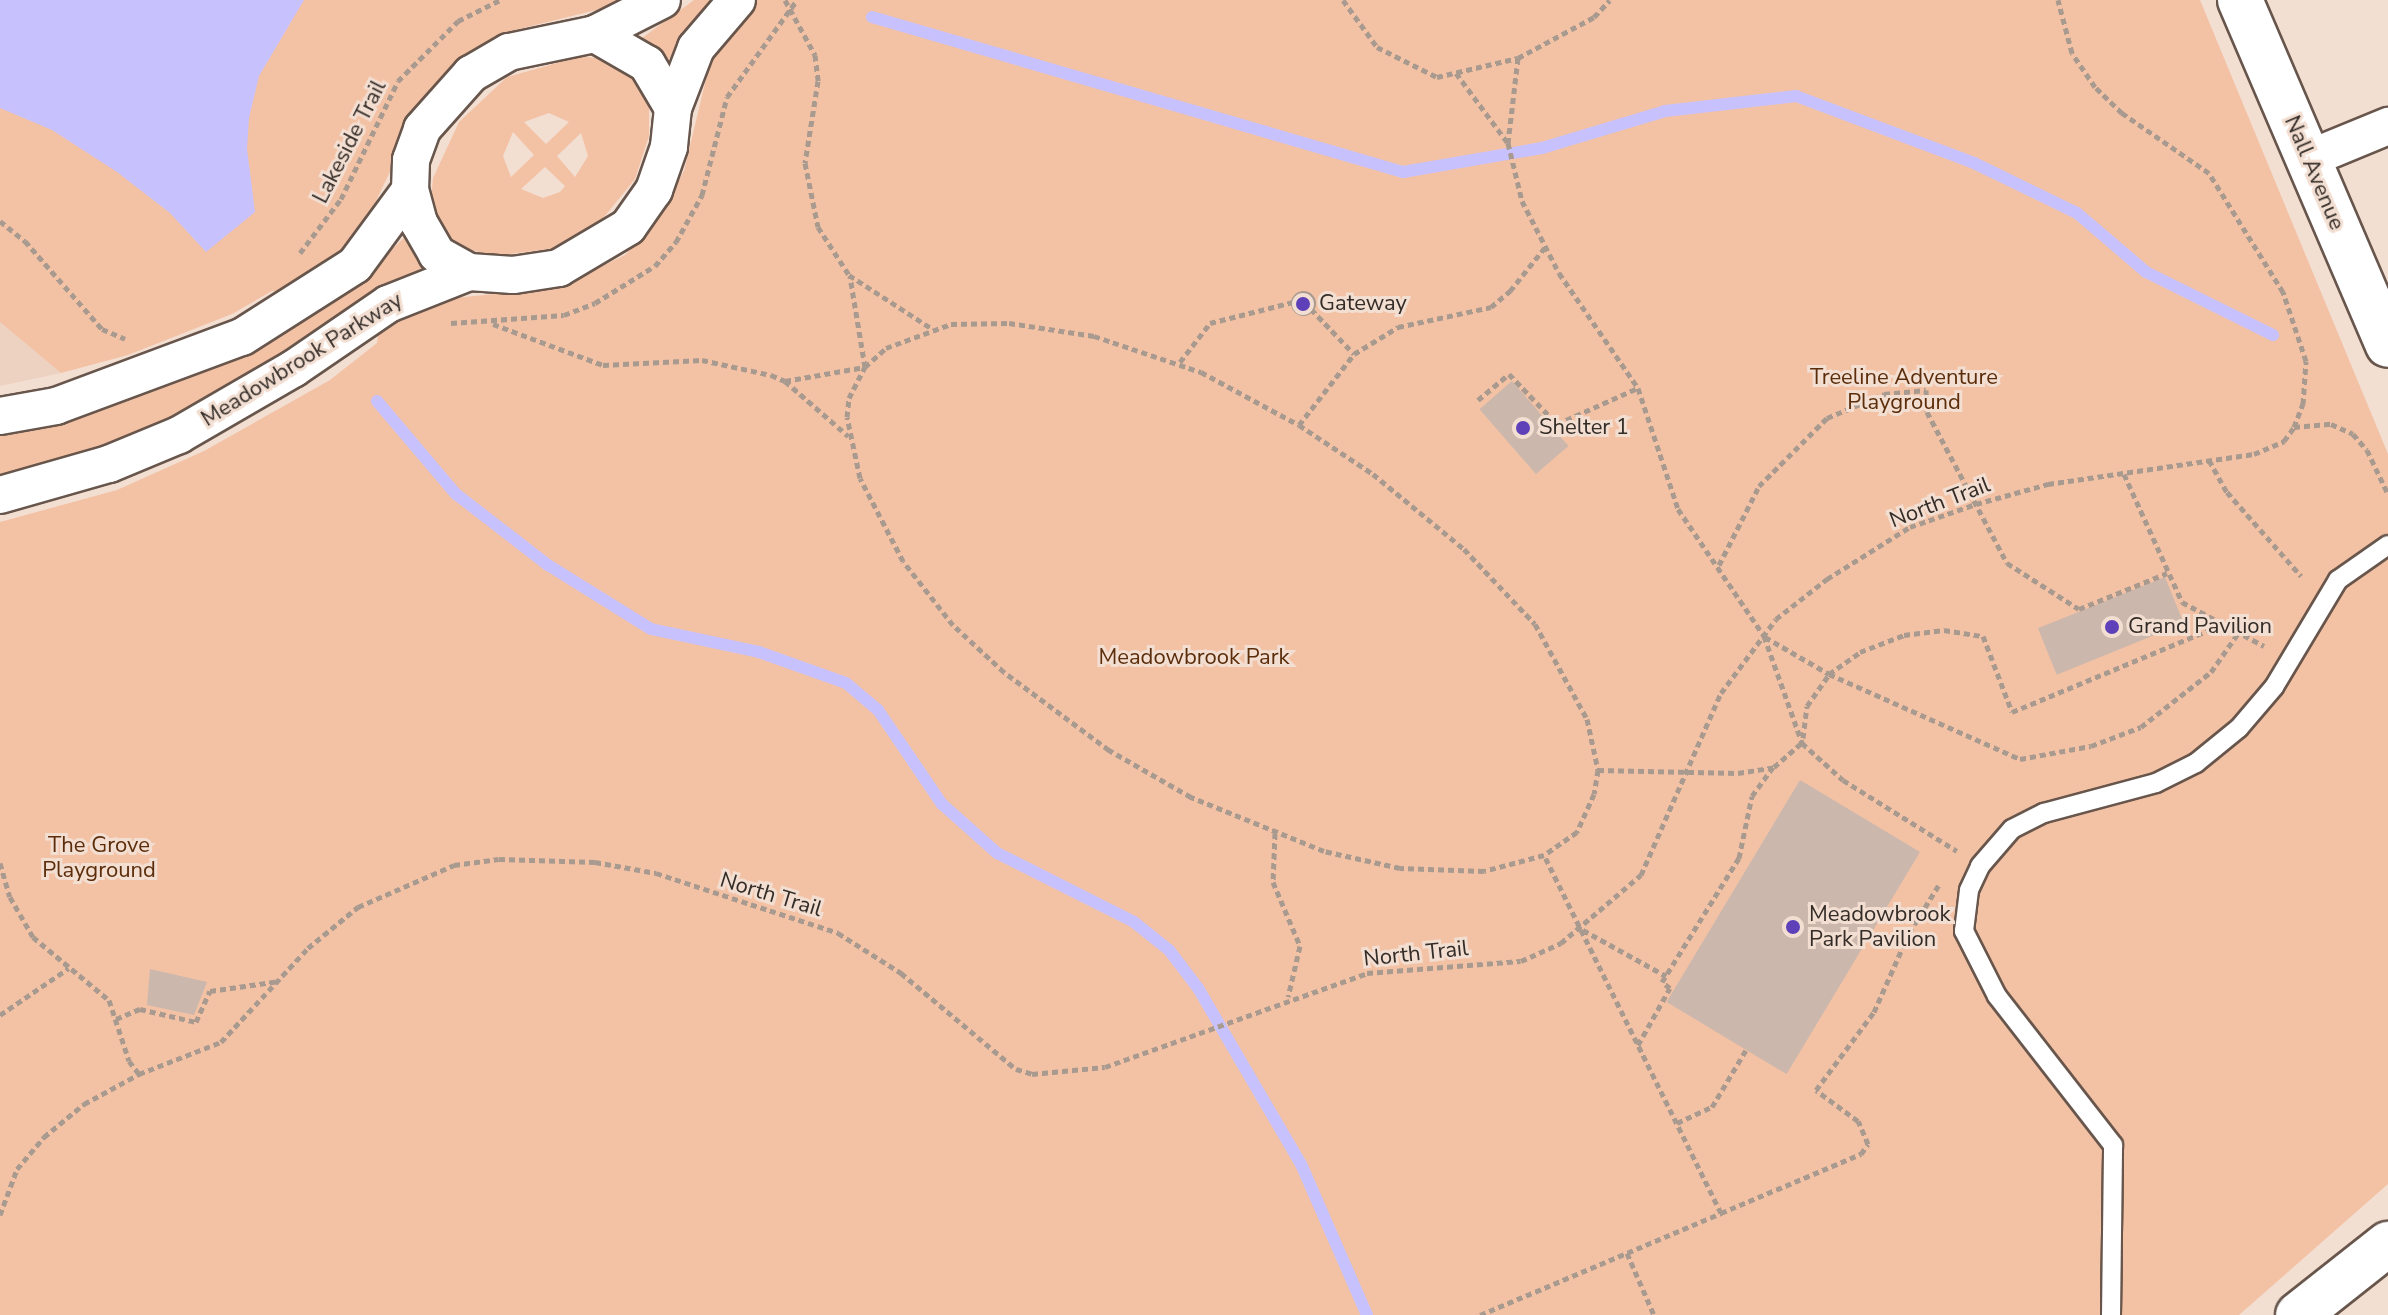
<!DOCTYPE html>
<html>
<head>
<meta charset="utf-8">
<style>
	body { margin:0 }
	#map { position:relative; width:2388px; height:1315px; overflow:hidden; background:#f3ded2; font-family:"Nunito Sans",sans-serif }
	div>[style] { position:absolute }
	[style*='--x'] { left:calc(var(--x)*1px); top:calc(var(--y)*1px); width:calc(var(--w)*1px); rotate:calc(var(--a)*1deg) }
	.built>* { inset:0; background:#edd1c1 }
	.green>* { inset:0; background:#f3c2a5 }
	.water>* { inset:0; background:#c7c1fe }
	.stream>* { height:12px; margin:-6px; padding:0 6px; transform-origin:6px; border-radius:6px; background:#c7c1fe }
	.building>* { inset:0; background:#cbb7ac; transform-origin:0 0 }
	.path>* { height:5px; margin-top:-2.5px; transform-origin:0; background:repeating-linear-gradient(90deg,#a99a90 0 6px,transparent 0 10px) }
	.path>.ring { margin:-2.5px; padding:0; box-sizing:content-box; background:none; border:5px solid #a99a90; border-radius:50% }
	.roads { filter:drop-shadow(2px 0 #68564c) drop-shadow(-2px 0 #68564c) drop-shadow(0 2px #68564c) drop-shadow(0 -2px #68564c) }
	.lane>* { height:18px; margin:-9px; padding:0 9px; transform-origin:9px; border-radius:9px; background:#fff }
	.street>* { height:36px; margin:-18px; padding:0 18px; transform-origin:18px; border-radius:18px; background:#fff }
	.secondary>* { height:44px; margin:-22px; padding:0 22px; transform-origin:22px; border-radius:22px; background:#fff }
	.dots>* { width:22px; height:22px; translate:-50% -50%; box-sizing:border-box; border:4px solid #f3ded2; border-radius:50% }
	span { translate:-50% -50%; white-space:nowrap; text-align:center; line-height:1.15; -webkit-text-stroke:6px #f3ded2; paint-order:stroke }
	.street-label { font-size:22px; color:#332c27 }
	.poi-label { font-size:22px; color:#332c27 }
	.left { translate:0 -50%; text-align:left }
	.park-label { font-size:22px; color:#5b2d0a }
</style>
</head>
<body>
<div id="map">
	<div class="built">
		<div style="clip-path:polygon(0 322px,61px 373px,0 386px)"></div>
	</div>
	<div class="green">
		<div style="clip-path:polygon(0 0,637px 0,515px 30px,461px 59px,424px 100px,366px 222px,340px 253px,294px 293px,272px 291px,232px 314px,128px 355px,61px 373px,0 322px)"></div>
		<div style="clip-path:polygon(694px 0,716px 0,665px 64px,642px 38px)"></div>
		<div style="clip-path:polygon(754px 0,2200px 0,2388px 454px,2388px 1184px,2239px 1315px,0 1315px,0 522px,117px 490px,204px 451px,330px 380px,377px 343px,379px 327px,434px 300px,557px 288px,625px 255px,650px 230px,684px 171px,712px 54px)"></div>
		<div style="clip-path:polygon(evenodd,582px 56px,628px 63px,649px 95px,649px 136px,635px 179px,600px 222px,556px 248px,494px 256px,456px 246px,441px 234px,431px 200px,433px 178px,459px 122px,507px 77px,582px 56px,549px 113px,569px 122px,546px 144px,524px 122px,549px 113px,582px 56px,513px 132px,534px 155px,511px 177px,503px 156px,513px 132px,582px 56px,581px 133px,588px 156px,575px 177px,557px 156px,581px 133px,582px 56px,545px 167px,565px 186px,560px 192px,543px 198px,521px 189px,545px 167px)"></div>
		<div style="clip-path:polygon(406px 236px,427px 263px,424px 268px,374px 291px,291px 354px,186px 413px,86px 456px,0 479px,0 429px,86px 412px,205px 369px,349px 290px)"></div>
	</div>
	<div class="water">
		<div style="clip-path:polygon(0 0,304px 0,259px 76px,249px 118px,247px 149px,255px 212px,206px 252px,170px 213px,117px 172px,52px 130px,0 108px)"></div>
	</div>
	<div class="stream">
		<div style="--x:872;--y:17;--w:553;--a:16.27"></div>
		<div style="--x:1403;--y:172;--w:141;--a:-9.8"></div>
		<div style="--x:1542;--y:148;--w:128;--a:-16.7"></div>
		<div style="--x:1665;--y:111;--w:132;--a:-6.5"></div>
		<div style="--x:1796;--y:96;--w:190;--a:20.6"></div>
		<div style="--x:1974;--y:163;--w:114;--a:25.9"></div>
		<div style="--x:2077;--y:213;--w:91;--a:40.5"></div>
		<div style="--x:2146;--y:272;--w:142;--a:26.4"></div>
		<div style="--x:377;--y:401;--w:122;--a:49.7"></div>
		<div style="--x:456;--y:494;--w:116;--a:37.7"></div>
		<div style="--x:548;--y:565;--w:121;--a:31.9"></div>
		<div style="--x:651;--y:629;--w:110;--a:12"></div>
		<div style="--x:759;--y:652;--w:92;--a:19.6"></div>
		<div style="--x:846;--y:683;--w:42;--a:40.2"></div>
		<div style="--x:878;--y:710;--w:114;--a:55.8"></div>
		<div style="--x:942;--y:804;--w:74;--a:41.7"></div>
		<div style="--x:997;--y:853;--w:153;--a:26.7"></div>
		<div style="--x:1134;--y:922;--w:45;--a:38.7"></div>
		<div style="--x:1169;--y:950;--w:48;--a:52.7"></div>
		<div style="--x:1198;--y:988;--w:204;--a:59.7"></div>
		<div style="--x:1301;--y:1164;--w:165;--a:66.4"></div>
	</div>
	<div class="building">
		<div style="left:1512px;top:381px;width:86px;height:43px;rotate:49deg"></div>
		<div style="left:2165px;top:577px;width:50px;height:137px;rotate:68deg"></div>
		<div style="left:1800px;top:780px;width:140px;height:259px;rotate:31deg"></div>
		<div style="clip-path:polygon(150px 969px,207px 982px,194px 1015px,147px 1005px)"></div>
	</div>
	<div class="path">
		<div style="--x:785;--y:0;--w:63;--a:61.4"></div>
		<div style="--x:815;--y:55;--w:26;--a:83"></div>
		<div style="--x:818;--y:81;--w:83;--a:99"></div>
		<div style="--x:805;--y:163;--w:65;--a:78.5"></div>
		<div style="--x:818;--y:227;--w:57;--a:57.1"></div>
		<div style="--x:849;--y:275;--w:98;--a:32.9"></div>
		<div style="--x:1343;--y:0;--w:58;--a:54.1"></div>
		<div style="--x:1377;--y:47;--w:67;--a:26.6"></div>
		<div style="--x:1437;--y:77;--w:83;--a:-13.2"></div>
		<div style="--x:1518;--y:58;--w:86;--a:96.7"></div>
		<div style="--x:1508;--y:143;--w:60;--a:76.4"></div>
		<div style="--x:1522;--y:201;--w:81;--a:62.8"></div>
		<div style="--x:1559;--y:273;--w:140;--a:55.5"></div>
		<div style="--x:1638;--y:388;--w:127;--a:71.7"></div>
		<div style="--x:1678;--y:509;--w:153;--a:55.9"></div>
		<div style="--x:1764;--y:636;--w:114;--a:70.4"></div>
		<div style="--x:1518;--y:58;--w:86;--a:-28.3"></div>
		<div style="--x:1594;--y:17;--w:23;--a:-47"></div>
		<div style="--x:1456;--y:73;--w:86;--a:53.5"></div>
		<div style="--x:0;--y:221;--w:32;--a:39"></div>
		<div style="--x:25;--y:241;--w:117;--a:48.8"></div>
		<div style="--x:102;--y:329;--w:25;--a:23"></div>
		<div style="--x:300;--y:253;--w:68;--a:-52.8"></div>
		<div style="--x:341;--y:199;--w:131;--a:-64.2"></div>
		<div style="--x:398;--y:81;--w:85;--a:-45"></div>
		<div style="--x:458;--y:21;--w:47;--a:-26.6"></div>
		<div class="ring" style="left:1293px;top:293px;width:15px;height:15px"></div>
		<div style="--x:1311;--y:309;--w:62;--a:46.3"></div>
		<div style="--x:451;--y:323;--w:113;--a:-4"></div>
		<div style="--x:564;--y:315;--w:33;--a:-21"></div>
		<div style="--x:595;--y:303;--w:70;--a:-31.7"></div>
		<div style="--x:655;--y:266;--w:32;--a:-49"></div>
		<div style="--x:676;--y:242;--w:54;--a:-61"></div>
		<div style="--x:702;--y:195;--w:101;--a:-75.7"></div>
		<div style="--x:727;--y:97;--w:120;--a:-54.2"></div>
		<div style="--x:1009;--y:323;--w:86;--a:8.7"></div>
		<div style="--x:1094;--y:336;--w:113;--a:18.6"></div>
		<div style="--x:1201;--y:372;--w:111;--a:28.4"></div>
		<div style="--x:1299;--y:425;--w:89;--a:33.5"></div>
		<div style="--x:1373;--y:474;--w:118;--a:39.5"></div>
		<div style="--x:1464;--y:549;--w:103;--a:46.6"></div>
		<div style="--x:1535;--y:624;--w:108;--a:61.3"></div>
		<div style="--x:1587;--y:719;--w:52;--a:77.8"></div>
		<div style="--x:1598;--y:770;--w:24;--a:99"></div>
		<div style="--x:1594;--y:794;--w:42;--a:114.1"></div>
		<div style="--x:1577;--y:832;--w:40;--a:145.1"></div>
		<div style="--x:1544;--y:855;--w:62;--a:165.1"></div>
		<div style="--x:1484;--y:871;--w:84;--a:-178"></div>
		<div style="--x:1400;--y:868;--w:78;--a:-167.4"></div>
		<div style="--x:1324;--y:851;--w:144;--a:-157.9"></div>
		<div style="--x:1191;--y:797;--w:95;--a:-150.2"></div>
		<div style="--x:1109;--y:750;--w:131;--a:-143.4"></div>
		<div style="--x:1004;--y:672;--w:69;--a:-137.3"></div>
		<div style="--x:953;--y:625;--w:81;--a:-128"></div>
		<div style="--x:903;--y:561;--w:93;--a:-117.4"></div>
		<div style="--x:860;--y:478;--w:62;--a:-102"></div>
		<div style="--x:847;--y:417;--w:19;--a:-84"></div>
		<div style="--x:849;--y:398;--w:35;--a:-63"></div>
		<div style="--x:865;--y:367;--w:28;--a:-42"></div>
		<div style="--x:886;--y:348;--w:69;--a:-20.3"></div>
		<div style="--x:951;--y:324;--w:58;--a:-1"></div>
		<div style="--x:493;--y:324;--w:117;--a:20.4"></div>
		<div style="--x:603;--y:365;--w:99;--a:-2.9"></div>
		<div style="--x:702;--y:360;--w:71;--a:12.3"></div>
		<div style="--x:771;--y:375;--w:15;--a:23"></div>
		<div style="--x:785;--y:381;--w:84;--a:41.1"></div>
		<div style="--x:1180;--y:362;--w:49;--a:-52.4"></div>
		<div style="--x:1210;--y:323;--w:86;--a:-14.2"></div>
		<div style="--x:785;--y:381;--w:81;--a:-9.9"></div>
		<div style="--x:865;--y:367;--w:92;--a:-99.4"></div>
		<div style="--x:1478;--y:400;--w:40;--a:-40"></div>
		<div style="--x:1509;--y:374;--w:69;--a:46.2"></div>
		<div style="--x:1557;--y:424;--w:89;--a:-24"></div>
		<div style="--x:1299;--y:425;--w:90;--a:-52.2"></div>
		<div style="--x:1354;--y:354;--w:52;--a:-31.5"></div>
		<div style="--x:1398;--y:327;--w:95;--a:-12.1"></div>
		<div style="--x:1491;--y:307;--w:25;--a:-40"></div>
		<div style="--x:1510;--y:291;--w:58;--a:-51.3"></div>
		<div style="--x:2294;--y:427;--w:37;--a:-5"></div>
		<div style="--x:2331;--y:424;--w:24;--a:24"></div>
		<div style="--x:2353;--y:434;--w:21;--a:49"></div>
		<div style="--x:2367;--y:450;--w:49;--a:64.5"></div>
		<div style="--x:2209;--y:460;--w:37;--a:61"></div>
		<div style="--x:2227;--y:492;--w:112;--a:48.6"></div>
		<div style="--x:2124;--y:474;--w:141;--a:65.6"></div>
		<div style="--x:2182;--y:602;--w:93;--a:28.2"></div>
		<div style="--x:1719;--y:565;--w:89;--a:-63.1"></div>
		<div style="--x:1759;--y:486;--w:96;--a:-45"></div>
		<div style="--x:1827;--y:418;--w:62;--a:-22.8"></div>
		<div style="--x:1884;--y:394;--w:42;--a:-5.4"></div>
		<div style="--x:1926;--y:390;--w:22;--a:87"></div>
		<div style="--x:1927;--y:412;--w:171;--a:62.1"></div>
		<div style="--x:2007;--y:563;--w:85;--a:32.6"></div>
		<div style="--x:2079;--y:609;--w:95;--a:-22.2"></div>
		<div style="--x:1765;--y:637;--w:74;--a:30"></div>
		<div style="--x:1829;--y:674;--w:209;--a:24"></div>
		<div style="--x:2020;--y:759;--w:72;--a:-10.4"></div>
		<div style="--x:2091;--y:746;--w:53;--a:-20.8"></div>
		<div style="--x:2141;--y:727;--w:89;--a:-38.2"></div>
		<div style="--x:2211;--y:672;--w:49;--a:-55"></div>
		<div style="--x:1803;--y:738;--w:32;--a:-83"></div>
		<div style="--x:1807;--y:706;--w:39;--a:-55"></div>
		<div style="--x:1829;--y:674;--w:38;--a:-35"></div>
		<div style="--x:1860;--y:652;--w:47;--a:-21.1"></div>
		<div style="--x:1904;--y:635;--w:40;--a:-7.1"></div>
		<div style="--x:1944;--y:630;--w:39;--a:9"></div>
		<div style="--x:1983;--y:636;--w:81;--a:69.1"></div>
		<div style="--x:2012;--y:712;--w:229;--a:-22.6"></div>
		<div style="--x:1598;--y:770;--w:140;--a:1.2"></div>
		<div style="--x:1738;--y:773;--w:36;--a:-9"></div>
		<div style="--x:1774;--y:767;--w:37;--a:-41"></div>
		<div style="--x:1802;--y:743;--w:55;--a:42.1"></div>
		<div style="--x:1843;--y:780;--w:134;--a:31.9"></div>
		<div style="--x:1275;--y:833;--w:49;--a:92.3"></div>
		<div style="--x:1273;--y:882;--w:69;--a:67.1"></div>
		<div style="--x:1300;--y:946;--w:52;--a:103.2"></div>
		<div style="--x:0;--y:863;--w:35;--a:74"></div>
		<div style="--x:10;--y:897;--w:46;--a:60.1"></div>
		<div style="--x:33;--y:937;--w:99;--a:39.7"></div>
		<div style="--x:109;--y:1000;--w:64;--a:71.8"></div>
		<div style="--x:129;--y:1061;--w:16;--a:52"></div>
		<div style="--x:1583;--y:930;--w:95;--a:29"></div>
		<div style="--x:0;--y:1015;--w:83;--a:-34.3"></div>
		<div style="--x:116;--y:1019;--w:26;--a:-23"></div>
		<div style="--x:140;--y:1009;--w:57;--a:13.1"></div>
		<div style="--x:196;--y:1022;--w:34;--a:-66"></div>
		<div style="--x:210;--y:991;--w:70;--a:-8.2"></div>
		<div style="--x:1638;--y:1045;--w:65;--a:-60.7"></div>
		<div style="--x:1670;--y:988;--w:10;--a:-143"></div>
		<div style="--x:1662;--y:982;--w:146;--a:-58.2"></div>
		<div style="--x:1739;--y:858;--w:63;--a:-78.2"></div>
		<div style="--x:1752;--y:796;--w:36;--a:-54"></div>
		<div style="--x:1677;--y:1123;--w:38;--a:-25"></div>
		<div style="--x:1712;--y:1107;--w:66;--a:-59.2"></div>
		<div style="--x:1721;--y:1213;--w:152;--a:-22.9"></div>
		<div style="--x:1861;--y:1154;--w:12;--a:-55"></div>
		<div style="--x:1868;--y:1144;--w:25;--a:-113"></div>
		<div style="--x:1858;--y:1121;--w:52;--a:-143.6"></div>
		<div style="--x:1816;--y:1090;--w:97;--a:-53.4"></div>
		<div style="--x:1874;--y:1012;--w:86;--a:-66.1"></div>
		<div style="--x:1909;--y:933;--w:59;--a:-58.2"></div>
		<div style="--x:0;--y:1215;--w:49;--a:-69.7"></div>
		<div style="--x:17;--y:1169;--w:42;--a:-49.8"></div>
		<div style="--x:44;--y:1137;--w:52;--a:-39.5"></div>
		<div style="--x:84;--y:1104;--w:63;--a:-28.6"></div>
		<div style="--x:139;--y:1074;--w:88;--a:-21.3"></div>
		<div style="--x:221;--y:1042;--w:128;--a:-47.2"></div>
		<div style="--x:308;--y:948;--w:65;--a:-39.4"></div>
		<div style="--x:358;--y:907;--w:105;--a:-23.6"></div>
		<div style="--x:454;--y:865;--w:45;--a:-7.6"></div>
		<div style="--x:499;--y:859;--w:96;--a:1.8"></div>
		<div style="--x:595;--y:862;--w:62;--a:10.2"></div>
		<div style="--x:656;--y:873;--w:192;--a:18.2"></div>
		<div style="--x:838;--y:933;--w:75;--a:32.4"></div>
		<div style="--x:901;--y:973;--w:150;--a:39.9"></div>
		<div style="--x:1016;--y:1069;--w:17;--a:17"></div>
		<div style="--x:1032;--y:1074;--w:73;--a:-5.5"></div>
		<div style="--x:1105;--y:1067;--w:278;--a:-19.7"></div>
		<div style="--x:1367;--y:973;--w:154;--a:-4.5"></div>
		<div style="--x:1521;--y:961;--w:44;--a:-24.2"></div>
		<div style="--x:1561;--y:943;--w:105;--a:-40.4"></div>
		<div style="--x:1641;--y:875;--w:199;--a:-66.3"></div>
		<div style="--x:1721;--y:693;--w:92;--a:-53.4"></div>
		<div style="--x:1776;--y:619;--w:65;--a:-38.1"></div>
		<div style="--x:1827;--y:579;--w:98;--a:-32.1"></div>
		<div style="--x:1910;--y:527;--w:70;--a:-19.2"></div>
		<div style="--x:1976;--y:504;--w:75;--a:-15.5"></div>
		<div style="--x:2048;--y:484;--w:208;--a:-8.3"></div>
		<div style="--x:2254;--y:454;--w:33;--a:-23"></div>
		<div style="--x:2284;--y:441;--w:17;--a:-54"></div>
		<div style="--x:2294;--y:427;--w:25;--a:-69"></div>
		<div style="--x:2303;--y:404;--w:43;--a:-86"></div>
		<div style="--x:2306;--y:361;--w:73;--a:-108.4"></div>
		<div style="--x:2283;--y:292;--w:140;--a:-121.9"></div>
		<div style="--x:2209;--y:173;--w:106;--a:-145.4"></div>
		<div style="--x:2122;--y:113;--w:37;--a:-136"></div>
		<div style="--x:2095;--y:87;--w:41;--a:-124.1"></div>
		<div style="--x:2072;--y:53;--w:55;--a:-104.8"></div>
		<div style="--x:1627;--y:1253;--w:68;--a:66.5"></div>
		<div style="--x:1480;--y:1315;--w:262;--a:-22.9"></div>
		<div style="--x:1721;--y:1213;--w:399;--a:-116.3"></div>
	</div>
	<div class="roads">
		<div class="lane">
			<div style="--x:2111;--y:1315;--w:170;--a:-89.3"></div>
			<div style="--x:2113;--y:1145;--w:189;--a:-127.9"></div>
			<div style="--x:1997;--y:996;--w:73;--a:-116.9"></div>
			<div style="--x:1964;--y:931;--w:41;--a:-83"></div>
			<div style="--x:1969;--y:890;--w:26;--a:-65"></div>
			<div style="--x:1980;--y:866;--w:49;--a:-49.1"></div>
			<div style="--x:2012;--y:829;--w:36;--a:-27"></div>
			<div style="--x:2044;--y:813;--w:116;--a:-15"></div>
			<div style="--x:2156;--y:783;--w:45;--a:-26.6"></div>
			<div style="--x:2196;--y:763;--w:55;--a:-39.1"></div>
			<div style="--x:2239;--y:728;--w:54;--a:-49.5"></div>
			<div style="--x:2274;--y:687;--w:125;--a:-59.1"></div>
			<div style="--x:2338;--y:580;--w:61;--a:-35"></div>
		</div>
		<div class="street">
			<div style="--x:595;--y:34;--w:60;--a:30"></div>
			<div style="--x:647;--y:64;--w:51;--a:59.4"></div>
			<div style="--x:673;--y:108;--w:39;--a:96"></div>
			<div style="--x:669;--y:147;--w:46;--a:109.2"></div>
			<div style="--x:654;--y:190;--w:45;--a:125.1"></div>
			<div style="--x:628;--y:227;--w:80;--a:149.3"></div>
			<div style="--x:559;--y:268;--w:47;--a:171.3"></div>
			<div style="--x:513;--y:275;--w:44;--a:-176.1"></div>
			<div style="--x:469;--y:272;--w:37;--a:-151"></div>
			<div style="--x:437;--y:254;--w:36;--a:-120"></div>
			<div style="--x:419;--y:223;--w:34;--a:-105"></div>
			<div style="--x:410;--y:190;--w:30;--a:-88"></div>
			<div style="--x:411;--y:160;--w:33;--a:-70"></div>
			<div style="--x:422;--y:129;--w:74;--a:-48.3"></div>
			<div style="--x:471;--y:74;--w:44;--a:-30.1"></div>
			<div style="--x:509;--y:52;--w:88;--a:-11.8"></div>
			<div style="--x:595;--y:34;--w:75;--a:-26.9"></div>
			<div style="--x:673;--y:108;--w:64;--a:-69"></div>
			<div style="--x:696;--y:48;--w:63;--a:-49.5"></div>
			<div style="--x:2308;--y:159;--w:87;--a:-22.4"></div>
			<div style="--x:0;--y:416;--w:57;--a:-10.1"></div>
			<div style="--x:56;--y:406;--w:198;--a:-20.4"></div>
			<div style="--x:242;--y:337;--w:134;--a:-32.5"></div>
			<div style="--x:355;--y:265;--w:93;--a:-53.7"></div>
			<div style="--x:0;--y:495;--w:113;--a:-15.9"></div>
			<div style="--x:109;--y:464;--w:76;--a:-22.5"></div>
			<div style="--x:179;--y:435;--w:132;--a:-30.1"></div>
			<div style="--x:293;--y:369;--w:115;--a:-34.4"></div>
			<div style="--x:388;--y:304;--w:87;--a:-21.6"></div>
		</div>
		<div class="secondary">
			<div style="--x:2240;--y:0;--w:375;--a:66.8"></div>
			<div style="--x:2298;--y:1315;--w:115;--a:-38.3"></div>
		</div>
	</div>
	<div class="dots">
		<div style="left:1303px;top:304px;background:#5e41b9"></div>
		<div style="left:1523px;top:428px;background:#5e41b9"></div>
		<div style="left:2112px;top:627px;background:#5e41b9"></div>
		<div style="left:1793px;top:927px;background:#5e41b9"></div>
	</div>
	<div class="street-label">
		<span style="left:350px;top:142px;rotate:-63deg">Lakeside Trail</span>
		<span style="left:2314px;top:173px;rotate:67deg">Nall Avenue</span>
		<span style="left:302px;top:360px;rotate:-32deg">Meadowbrook Parkway</span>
		<span style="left:1940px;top:503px;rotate:-21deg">North Trail</span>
		<span style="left:771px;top:895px;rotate:17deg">North Trail</span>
		<span style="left:1416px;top:954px;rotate:-6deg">North Trail</span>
	</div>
	<div class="poi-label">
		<span class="left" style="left:1319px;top:304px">Gateway</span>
		<span class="left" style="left:1539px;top:428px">Shelter 1</span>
		<span class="left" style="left:2128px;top:627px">Grand Pavilion</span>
		<span class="left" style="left:1809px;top:927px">Meadowbrook<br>Park Pavilion</span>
	</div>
	<div class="park-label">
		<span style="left:1904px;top:390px">Treeline Adventure<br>Playground</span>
		<span style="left:1194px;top:658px">Meadowbrook Park</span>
		<span style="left:99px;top:858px">The Grove<br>Playground</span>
	</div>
</div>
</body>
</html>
